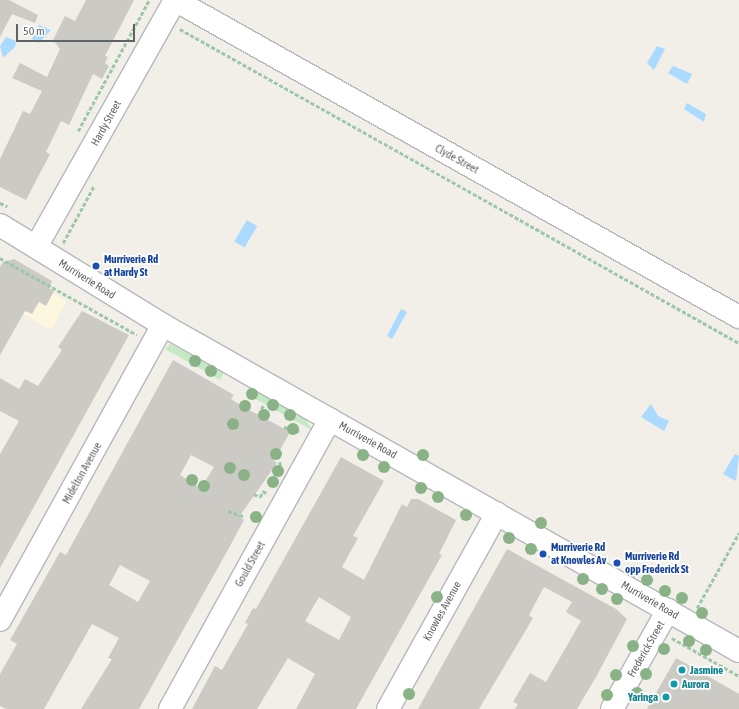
<!DOCTYPE html>
<html>
<head>
<meta charset="utf-8">
<style>
	body { margin:0 }
	#map { position:relative; width:739px; height:709px; overflow:hidden; background:#f1efe8; font-family:"Asap Condensed",sans-serif }
	div>[style] { position:absolute }
	[style*='--x'] { left:calc(var(--x)*1px); top:calc(var(--y)*1px); width:calc(var(--w)*1px); rotate:calc(var(--a)*1deg) }
	.commercial>* { inset:0; background:#fef7e0 }
	.green>* { inset:0; background:#c5e8c5 }
	.water>* { inset:0; background:#aadaff; transform-origin:0 0 }
	.building>* { inset:0; background:#cccac5 }
	.path>* { height:2.5px; margin-top:-1.25px; transform-origin:0; background:repeating-linear-gradient(90deg,#9cc7a9 0 4px,transparent 0 6px) }
	.roads { filter:drop-shadow(1px 0 #b5b8bc) drop-shadow(-1px 0 #b5b8bc) drop-shadow(0 1px #b5b8bc) drop-shadow(0 -1px #b5b8bc) }
	.minor>* { height:22px; margin:-11px; padding:0 11px; transform-origin:11px; border-radius:11px; background:#fff }
	.trees>* { width:12px; height:12px; margin:-6px; border-radius:50%; background:#89b387 }
	.dots>* { width:11px; height:11px; translate:-50% -50%; box-sizing:border-box; border:2px solid #fff; border-radius:50% }
	span { translate:-50% -50%; white-space:nowrap; text-align:center; line-height:1.15; -webkit-text-stroke:3.5px #fff; paint-order:stroke }
	.street-label { font-size:11px; color:#5f6368 }
	.transit-label { font-size:11px; color:#164399; font-weight:700 }
	.left { translate:0 -50%; text-align:left }
	.culture-label { font-size:11px; color:#0d838f; font-weight:700 }
	.right { translate:-100% -50%; text-align:right }
	.scale { position:absolute; left:16px; top:24px; width:119px; height:18px; box-sizing:border-box; border:2px solid #5f6368; border-top:0; padding-left:5px; font-size:12px; line-height:14px; white-space:nowrap; color:#5f6368; -webkit-text-stroke:3px #fff; paint-order:stroke }
</style>
</head>
<body>
<div id="map">
	<div class="commercial">
		<div style="clip-path:polygon(2px 265px,67px 301px,51px 330px,0 300px)"></div>
	</div>
	<div class="green">
		<div style="clip-path:polygon(170px 344px,224px 372px,220px 380px,165px 349px)"></div>
		<div style="clip-path:polygon(250px 387px,304px 417px,312px 430px,246px 394px)"></div>
	</div>
	<div class="water">
		<div style="clip-path:polygon(39px 25px,51px 30px,39px 43px,32px 39px)"></div>
		<div style="clip-path:polygon(6px 37px,16px 41px,15px 47px,3px 58px,0 46px)"></div>
		<div style="clip-path:polygon(657px 46px,665px 49px,654px 70px,647px 63px)"></div>
		<div style="clip-path:polygon(673px 66px,692px 74px,687px 84px,668px 73px)"></div>
		<div style="clip-path:polygon(687px 103px,706px 114px,704px 122px,684px 109px)"></div>
		<div style="left:247px;top:220px;width:12px;height:25px;rotate:31deg"></div>
		<div style="clip-path:polygon(401px 309px,407px 312px,392px 339px,387px 336px)"></div>
		<div style="clip-path:polygon(651px 404px,658px 416px,669px 421px,664px 431px,641px 417px)"></div>
		<div style="clip-path:polygon(735px 454px,739px 456px,736px 481px,723px 474px)"></div>
	</div>
	<div class="building">
		<div style="clip-path:polygon(0 0,9px 0,38px 15px,35px 23px,12px 14px,0 37px)"></div>
		<div style="clip-path:polygon(86px 0,134px 0,105px 56px,108px 57px,105px 63px,109px 66px,102px 79px,93px 74px,69px 125px,61px 121px,46px 152px,50px 154px,26px 200px,0 187px,0 159px,23px 111px,30px 114px,42px 91px,12px 78px,20px 63px,47px 77px,60px 49px,53px 40px,65px 16px,75px 21px)"></div>
		<div style="clip-path:polygon(14px 259px,52px 281px,49px 288px,54px 291px,46px 306px,39px 302px,32px 314px,25px 311px,0 355px,0 267px,3px 262px)"></div>
		<div style="clip-path:polygon(82px 311px,129px 335px,0 568px,0 454px,19px 421px,0 411px,0 378px,19px 389px,25px 379px,38px 386px,62px 350px,58px 347px)"></div>
		<div style="clip-path:polygon(evenodd,173px 360px,234px 395px,231px 399px,240px 405px,290px 432px,274px 461px,277px 463px,239px 517px,244px 520px,230px 546px,139px 709px,81px 709px,112px 659px,108px 658px,119px 638px,92px 624px,44px 709px,6px 709px,0 706px,0 674px,17px 644px,10px 640px,60px 552px,66px 555px,173px 360px,191px 455px,214px 467px,201px 488px,180px 475px,191px 455px,173px 360px,120px 565px,150px 581px,138px 602px,109px 585px,120px 565px)"></div>
		<div style="clip-path:polygon(evenodd,341px 457px,384px 481px,353px 536px,358px 538px,342px 567px,364px 580px,402px 504px,407px 507px,411px 499px,418px 499px,456px 520px,439px 554px,442px 555px,356px 709px,296px 709px,315px 674px,288px 658px,257px 709px,192px 709px,215px 666px,222px 670px,248px 624px,245px 623px,253px 608px,256px 609px,341px 457px,319px 597px,351px 617px,339px 640px,305px 621px,319px 597px)"></div>
		<div style="clip-path:polygon(507px 549px,616px 609px,627px 619px,596px 677px,577px 709px,515px 709px,518px 704px,513px 702px,530px 673px,546px 682px,581px 621px,566px 612px,572px 602px,544px 587px,529px 615px,533px 618px,479px 709px,418px 709px)"></div>
		<div style="clip-path:polygon(676px 658px,739px 694px,739px 709px,647px 709px)"></div>
	</div>
	<div class="path">
		<div style="--x:180;--y:29;--w:641;--a:29.32"></div>
		<div style="--x:78;--y:131;--w:149;--a:-61.5"></div>
		<div style="--x:0;--y:203;--w:8;--a:23"></div>
		<div style="--x:63;--y:243;--w:65;--a:-61.5"></div>
		<div style="--x:0;--y:258;--w:157;--a:29.3"></div>
		<div style="--x:261;--y:409;--w:4;--a:-56"></div>
		<div style="--x:284;--y:427;--w:18;--a:16"></div>
		<div style="--x:280;--y:462;--w:8;--a:83"></div>
		<div style="--x:254;--y:494;--w:7;--a:27"></div>
		<div style="--x:260;--y:497;--w:7;--a:-63"></div>
		<div style="--x:263;--y:491;--w:6;--a:31"></div>
		<div style="--x:228;--y:511;--w:18;--a:19"></div>
		<div style="--x:697;--y:608;--w:86;--a:-60.8"></div>
		<div style="--x:672;--y:638;--w:77;--a:29.6"></div>
	</div>
	<div class="roads">
		<div class="minor">
			<div style="--x:175;--y:0;--w:647;--a:29.34"></div>
			<div style="--x:0;--y:225;--w:191;--a:31.5"></div>
			<div style="--x:163;--y:325;--w:662;--a:29.51"></div>
			<div style="--x:36;--y:247;--w:283;--a:-60.6"></div>
			<div style="--x:0;--y:620;--w:337;--a:-61.1"></div>
			<div style="--x:170;--y:709;--w:331;--a:-61.1"></div>
			<div style="--x:388;--y:709;--w:224;--a:-60.9"></div>
			<div style="--x:612;--y:709;--w:114;--a:-60.5"></div>
		</div>
	</div>
	<div class="trees">
		<div style="left:195px;top:361px"></div>
		<div style="left:211px;top:371px"></div>
		<div style="left:252px;top:394px"></div>
		<div style="left:273px;top:405px"></div>
		<div style="left:245px;top:406px"></div>
		<div style="left:264px;top:415px"></div>
		<div style="left:290px;top:415px"></div>
		<div style="left:233px;top:424px"></div>
		<div style="left:293px;top:429px"></div>
		<div style="left:276px;top:454px"></div>
		<div style="left:363px;top:455px"></div>
		<div style="left:423px;top:455px"></div>
		<div style="left:384px;top:467px"></div>
		<div style="left:230px;top:468px"></div>
		<div style="left:278px;top:471px"></div>
		<div style="left:244px;top:475px"></div>
		<div style="left:192px;top:480px"></div>
		<div style="left:273px;top:482px"></div>
		<div style="left:204px;top:486px"></div>
		<div style="left:421px;top:488px"></div>
		<div style="left:438px;top:497px"></div>
		<div style="left:466px;top:515px"></div>
		<div style="left:256px;top:517px"></div>
		<div style="left:541px;top:523px"></div>
		<div style="left:509px;top:538px"></div>
		<div style="left:531px;top:549px"></div>
		<div style="left:632px;top:571px"></div>
		<div style="left:583px;top:579px"></div>
		<div style="left:647px;top:580px"></div>
		<div style="left:602px;top:589px"></div>
		<div style="left:665px;top:591px"></div>
		<div style="left:437px;top:597px"></div>
		<div style="left:682px;top:598px"></div>
		<div style="left:617px;top:599px"></div>
		<div style="left:702px;top:613px"></div>
		<div style="left:689px;top:641px"></div>
		<div style="left:633px;top:646px"></div>
		<div style="left:664px;top:649px"></div>
		<div style="left:706px;top:650px"></div>
		<div style="left:646px;top:674px"></div>
		<div style="left:616px;top:675px"></div>
		<div style="left:637px;top:693px"></div>
		<div style="left:409px;top:694px"></div>
		<div style="left:607px;top:695px"></div>
	</div>
	<div class="dots">
		<div style="left:96px;top:266px;background:#1a4fb4"></div>
		<div style="left:543px;top:554px;background:#1a4fb4"></div>
		<div style="left:617px;top:563px;background:#1a4fb4"></div>
		<div style="left:682px;top:670px;background:#0f9aa8"></div>
		<div style="left:674px;top:684px;background:#0f9aa8"></div>
		<div style="left:666px;top:697px;background:#0f9aa8"></div>
	</div>
	<div class="street-label">
		<span style="left:106px;top:123px;rotate:-61deg">Hardy Street</span>
		<span style="left:457px;top:159px;rotate:29deg">Clyde Street</span>
		<span style="left:87px;top:279px;rotate:32deg">Murriverie Road</span>
		<span style="left:368px;top:440px;rotate:29deg">Murriverie Road</span>
		<span style="left:82px;top:473px;rotate:-61deg">Midelton Avenue</span>
		<span style="left:250px;top:564px;rotate:-61deg">Gould Street</span>
		<span style="left:650px;top:600px;rotate:30deg">Murriverie Road</span>
		<span style="left:442px;top:611px;rotate:-61deg">Knowles Avenue</span>
		<span style="left:646px;top:649px;rotate:-60deg">Frederick Street</span>
	</div>
	<div class="transit-label">
		<span class="left" style="left:104px;top:266px">Murriverie Rd<br>at Hardy St</span>
		<span class="left" style="left:551px;top:554px">Murriverie Rd<br>at Knowles Av</span>
		<span class="left" style="left:625px;top:563px">Murriverie Rd<br>opp Frederick St</span>
	</div>
	<div class="culture-label">
		<span class="left" style="left:690px;top:670px">Jasmine</span>
		<span class="left" style="left:682px;top:684px">Aurora</span>
		<span class="right" style="left:658px;top:697px">Yaringa</span>
	</div>
	<div class="scale">50 m</div>
</div>
</body>
</html>
